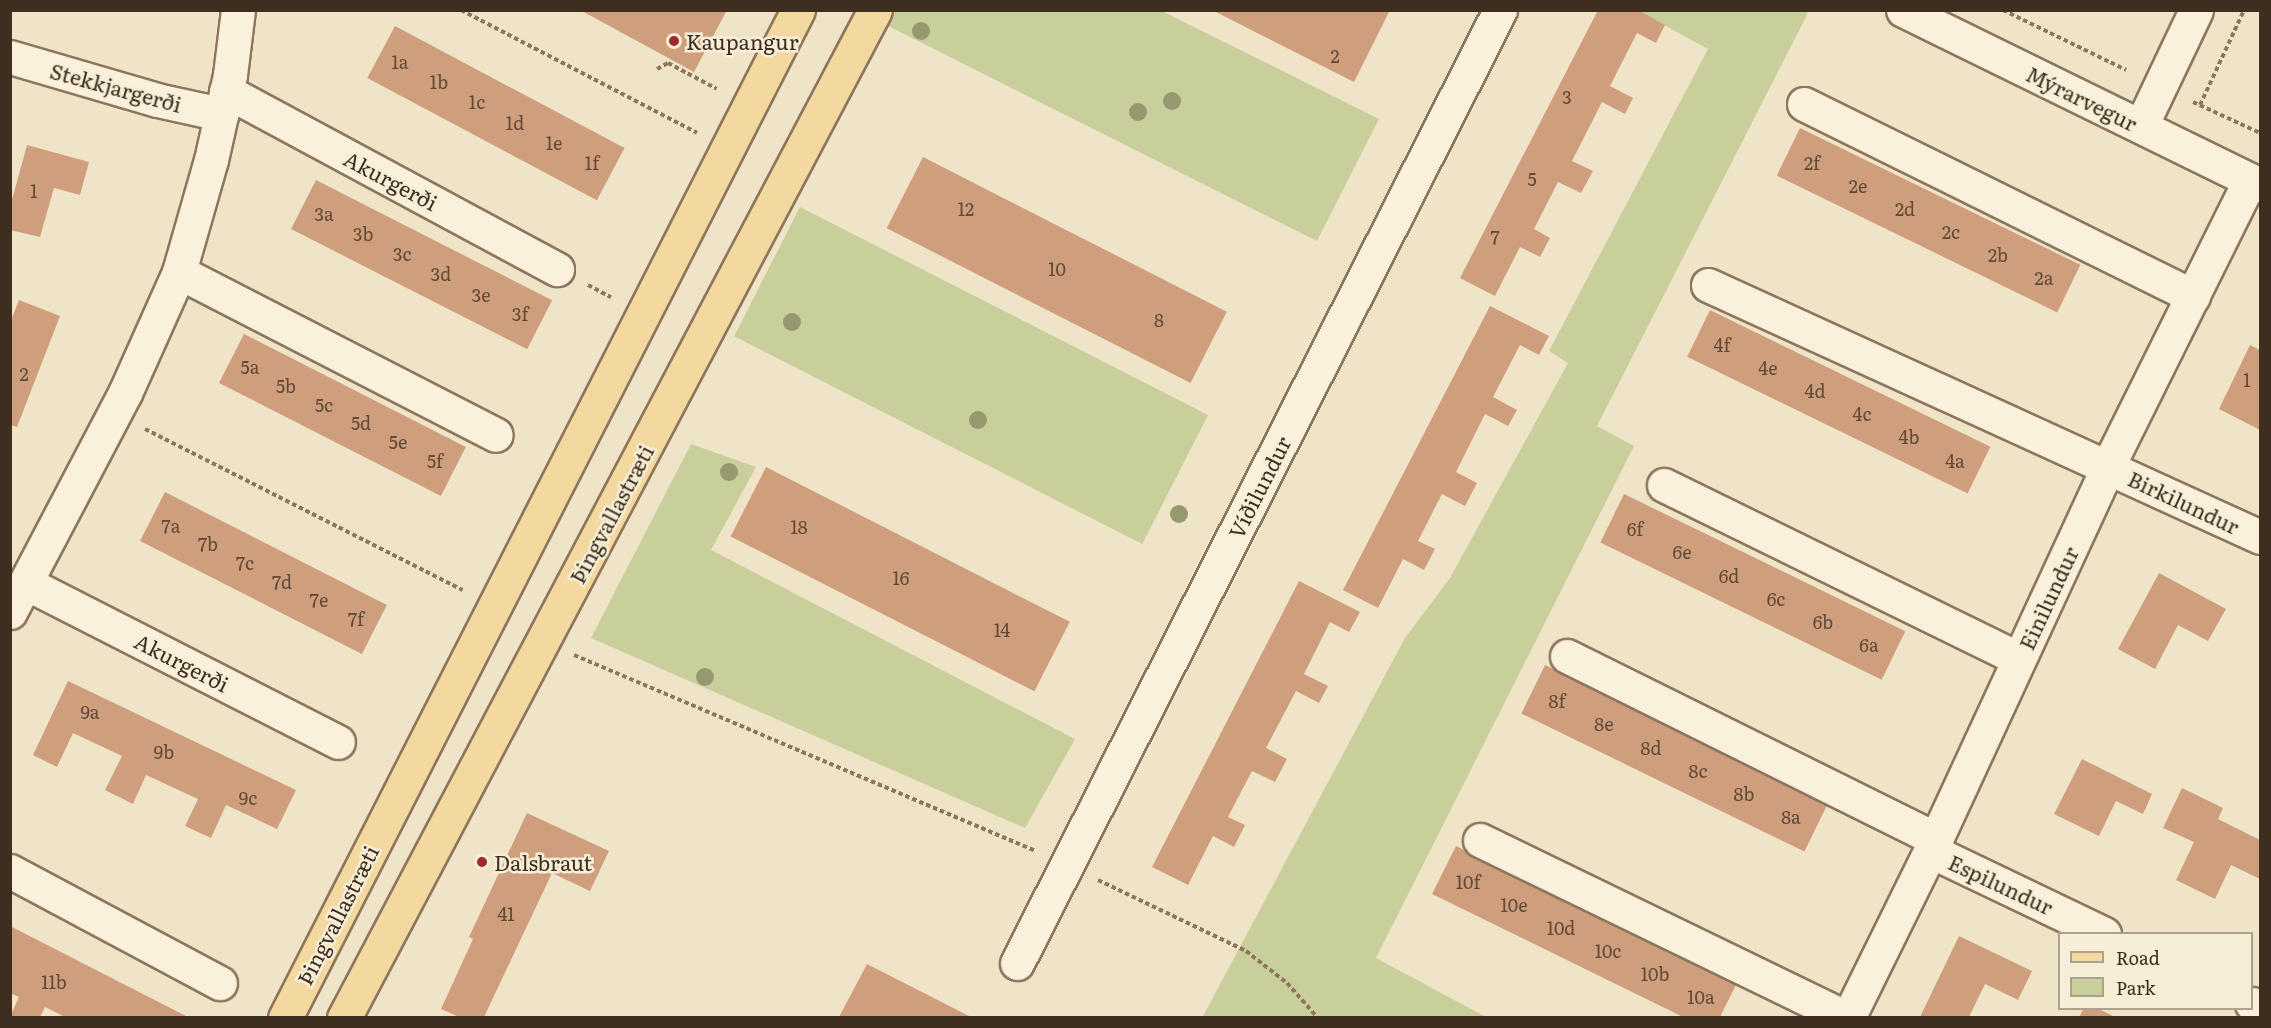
<!DOCTYPE html>
<html>
<head>
<meta charset="utf-8">
<style>
	body { margin:0 }
	#map { position:relative; width:2271px; height:1028px; overflow:hidden; background:#f0e4c8; font-family:Literata,serif }
	div>[style] { position:absolute }
	[style*='--x'] { left:calc(var(--x)*1px); top:calc(var(--y)*1px); width:calc(var(--w)*1px); rotate:calc(var(--a)*1deg) }
	.green>* { inset:0; background:#c9cf9b; transform-origin:0 0 }
	.building>* { inset:0; background:#cf9f7d; transform-origin:0 0 }
	.path>* { height:4px; margin-top:-2px; transform-origin:0; background:repeating-linear-gradient(90deg,#8d765c 0 4.5px,transparent 0 7.5px) }
	.roads { filter:drop-shadow(2px 0 #8d765c) drop-shadow(-2px 0 #8d765c) drop-shadow(0 2px #8d765c) drop-shadow(0 -2px #8d765c) }
	.minor>* { height:33px; margin:-16.5px; padding:0 16.5px; transform-origin:16.5px; border-radius:16.5px; background:#faf1dc }
	.major>* { height:33px; margin:-16.5px; padding:0 16.5px; transform-origin:16.5px; border-radius:16.5px; background:#f3d9a0 }
	.trees>* { width:18px; height:18px; margin:-9px; border-radius:50%; background:#96986f }
	.dots>* { width:16px; height:16px; translate:-50% -50%; box-sizing:border-box; border:3px solid #f7eed8; border-radius:50% }
	span { translate:-50% -50%; white-space:nowrap; text-align:center; line-height:1.15; -webkit-text-stroke:5px #f7eed8; paint-order:stroke }
	.number-label { font-size:18px; color:#624a37 }
	.number-label span { -webkit-text-stroke-width:0 }
	.poi-label { font-size:21px; color:#3d2e20 }
	.left { translate:0 -50%; text-align:left }
	.street-label { font-size:21px; color:#3d2e20 }
	.frame { position:absolute; inset:0; border:12px solid #3d2e20; pointer-events:none }
	.legend { position:absolute; left:2058px; top:932px; width:195px; height:78px; box-sizing:border-box; background:#f7eed8; border:2px solid #ada18e; margin:0; padding:8px 10px; list-style:none; font-size:18px; color:#3d2e20 }
	.legend li { display:flex; align-items:center; gap:12px; height:30px }
	.legend b { width:30px; border:2px solid #ada18e }
</style>
</head>
<body>
<div id="map">
	<div class="green">
		<div style="clip-path:polygon(894px 10px,1162px 11px,1379px 119px,1317px 241px,886px 25px)"></div>
		<div style="clip-path:polygon(1803px 10px,1808px 13px,1597px 426px,1634px 446px,1376px 958px,1486px 1017px,1202px 1018px,1405px 638px,1450px 578px,1568px 363px,1549px 351px,1708px 49px,1638px 11px)"></div>
		<div style="left:800px;top:207px;width:458px;height:145px;rotate:27deg"></div>
		<div style="clip-path:polygon(691px 444px,756px 467px,711px 550px,1075px 739px,1025px 828px,591px 638px)"></div>
	</div>
	<div class="building">
		<div style="clip-path:polygon(580px 10px,727px 10px,694px 72px)"></div>
		<div style="clip-path:polygon(1212px 10px,1387px 10px,1389px 12px,1354px 82px)"></div>
		<div style="clip-path:polygon(1598px 10px,1638px 10px,1665px 25px,1656px 43px,1637px 33px,1610px 86px,1633px 98px,1625px 114px,1602px 102px,1572px 161px,1593px 171px,1581px 193px,1558px 182px,1534px 229px,1550px 238px,1540px 257px,1520px 247px,1495px 296px,1460px 278px)"></div>
		<div style="left:395px;top:26px;width:260px;height:59px;rotate:28deg"></div>
		<div style="left:1800px;top:128px;width:312px;height:53px;rotate:26deg"></div>
		<div style="clip-path:polygon(27px 145px,89px 162px,80px 195px,54px 188px,40px 237px,10px 230px,10px 207px)"></div>
		<div style="left:923px;top:157px;width:341px;height:80px;rotate:27deg"></div>
		<div style="left:316px;top:180px;width:265px;height:55px;rotate:27deg"></div>
		<div style="clip-path:polygon(19px 300px,60px 316px,17px 427px,10px 425px,10px 323px)"></div>
		<div style="clip-path:polygon(1490px 306px,1549px 336px,1539px 355px,1520px 345px,1493px 397px,1517px 410px,1508px 426px,1485px 414px,1456px 472px,1477px 483px,1465px 506px,1442px 494px,1418px 541px,1435px 549px,1424px 570px,1403px 559px,1378px 608px,1343px 590px)"></div>
		<div style="left:1710px;top:310px;width:312px;height:52px;rotate:26deg"></div>
		<div style="left:244px;top:334px;width:249px;height:55px;rotate:27deg"></div>
		<div style="clip-path:polygon(2250px 345px,2260px 350px,2260px 430px,2219px 409px)"></div>
		<div style="left:766px;top:467px;width:341px;height:78px;rotate:27deg"></div>
		<div style="left:165px;top:492px;width:249px;height:55px;rotate:27deg"></div>
		<div style="left:1624px;top:494px;width:313px;height:54px;rotate:26deg"></div>
		<div style="clip-path:polygon(2159px 573px,2226px 609px,2208px 641px,2178px 625px,2155px 669px,2118px 649px)"></div>
		<div style="clip-path:polygon(1299px 581px,1360px 612px,1349px 632px,1330px 622px,1304px 674px,1328px 686px,1319px 703px,1296px 691px,1266px 748px,1287px 759px,1275px 782px,1252px 771px,1228px 817px,1245px 825px,1234px 847px,1213px 836px,1188px 885px,1152px 867px)"></div>
		<div style="left:1545px;top:665px;width:315px;height:54px;rotate:26deg"></div>
		<div style="clip-path:polygon(68px 681px,296px 790px,277px 829px,226px 805px,211px 838px,185px 826px,198px 799px,146px 775px,133px 804px,105px 790px,122px 756px,73px 733px,57px 767px,33px 755px)"></div>
		<div style="clip-path:polygon(2082px 759px,2152px 794px,2143px 814px,2116px 801px,2099px 836px,2054px 814px)"></div>
		<div style="clip-path:polygon(2182px 788px,2223px 808px,2218px 819px,2260px 840px,2260px 879px,2231px 865px,2215px 899px,2176px 880px,2194px 842px,2163px 828px)"></div>
		<div style="clip-path:polygon(527px 813px,609px 851px,590px 891px,552px 873px,484px 1017px,459px 1017px,441px 1009px,473px 939px,469px 937px)"></div>
		<div style="clip-path:polygon(1456px 846px,1736px 985px,1720px 1017px,1683px 1017px,1432px 894px)"></div>
		<div style="clip-path:polygon(10px 926px,188px 1017px,65px 1017px,45px 1007px,40px 1017px,10px 1017px,19px 997px,10px 993px)"></div>
		<div style="clip-path:polygon(1959px 936px,2032px 971px,2018px 1000px,1985px 984px,1969px 1017px,1920px 1017px)"></div>
		<div style="clip-path:polygon(867px 964px,971px 1017px,839px 1017px)"></div>
		<div style="clip-path:polygon(2084px 1008px,2097px 1008px,2115px 1017px,2079px 1017px)"></div>
	</div>
	<div class="path">
		<div style="--x:461;--y:10;--w:266;--a:27.5"></div>
		<div style="--x:2003;--y:10;--w:137;--a:26"></div>
		<div style="--x:657;--y:69;--w:13;--a:-29"></div>
		<div style="--x:668;--y:63;--w:55;--a:28"></div>
		<div style="--x:2193;--y:102;--w:74;--a:24.8"></div>
		<div style="--x:2200;--y:105;--w:105;--a:-65.1"></div>
		<div style="--x:588;--y:285;--w:26;--a:28"></div>
		<div style="--x:145;--y:429;--w:356;--a:26.9"></div>
		<div style="--x:574;--y:655;--w:500;--a:23"></div>
		<div style="--x:1098;--y:880;--w:164;--a:25.6"></div>
		<div style="--x:1246;--y:951;--w:52;--a:38"></div>
		<div style="--x:1287;--y:983;--w:47;--a:48.5"></div>
	</div>
	<div class="roads">
		<div class="minor">
			<div style="--x:1903;--y:10;--w:398;--a:26.1"></div>
			<div style="--x:10;--y:57;--w:153;--a:16.3"></div>
			<div style="--x:157;--y:100;--w:66;--a:12.3"></div>
			<div style="--x:226;--y:91;--w:376;--a:28.3"></div>
			<div style="--x:1804;--y:104;--w:434;--a:26.3"></div>
			<div style="--x:2141;--y:126;--w:128;--a:-64.6"></div>
			<div style="--x:179;--y:272;--w:356;--a:27.2"></div>
			<div style="--x:1708;--y:285;--w:607;--a:24.54"></div>
			<div style="--x:1664;--y:485;--w:395;--a:26.1"></div>
			<div style="--x:26;--y:583;--w:350;--a:27"></div>
			<div style="--x:10;--y:612;--w:247;--a:-62.3"></div>
			<div style="--x:125;--y:393;--w:133;--a:-65.9"></div>
			<div style="--x:179;--y:272;--w:116;--a:-74.1"></div>
			<div style="--x:211;--y:160;--w:87;--a:-77.4"></div>
			<div style="--x:230;--y:75;--w:65;--a:-83"></div>
			<div style="--x:1567;--y:656;--w:412;--a:26.4"></div>
			<div style="--x:1480;--y:840;--w:408;--a:25.9"></div>
			<div style="--x:1931;--y:851;--w:192;--a:25.6"></div>
			<div style="--x:10;--y:871;--w:238;--a:28.1"></div>
			<div style="--x:1017;--y:963;--w:1068;--a:-63.12"></div>
			<div style="--x:2252;--y:1004;--w:9;--a:27"></div>
			<div style="--x:1848;--y:1018;--w:199;--a:-63.8"></div>
			<div style="--x:1936;--y:839;--w:411;--a:-65.2"></div>
			<div style="--x:2108;--y:466;--w:319;--a:-63.6"></div>
		</div>
		<div class="major">
			<div style="--x:285;--y:1018;--w:1131;--a:-63.03"></div>
			<div style="--x:344;--y:1018;--w:1139;--a:-62.22"></div>
		</div>
	</div>
	<div class="trees">
		<div style="left:921px;top:31px"></div>
		<div style="left:1172px;top:101px"></div>
		<div style="left:1138px;top:112px"></div>
		<div style="left:792px;top:322px"></div>
		<div style="left:978px;top:420px"></div>
		<div style="left:729px;top:472px"></div>
		<div style="left:1179px;top:514px"></div>
		<div style="left:705px;top:677px"></div>
	</div>
	<div class="dots">
		<div style="left:674px;top:41px;background:#9e2a2b"></div>
		<div style="left:482px;top:862px;background:#9e2a2b"></div>
	</div>
	<div class="number-label">
		<span style="left:1335px;top:56px">2</span>
		<span style="left:400px;top:62px">1a</span>
		<span style="left:439px;top:82px">1b</span>
		<span style="left:1567px;top:97px">3</span>
		<span style="left:477px;top:102px">1c</span>
		<span style="left:515px;top:123px">1d</span>
		<span style="left:554px;top:143px">1e</span>
		<span style="left:592px;top:163px">1f</span>
		<span style="left:1812px;top:163px">2f</span>
		<span style="left:1532px;top:179px">5</span>
		<span style="left:1858px;top:186px">2e</span>
		<span style="left:34px;top:191px">1</span>
		<span style="left:966px;top:209px">12</span>
		<span style="left:1905px;top:209px">2d</span>
		<span style="left:324px;top:214px">3a</span>
		<span style="left:1951px;top:232px">2c</span>
		<span style="left:363px;top:234px">3b</span>
		<span style="left:1495px;top:237px">7</span>
		<span style="left:402px;top:254px">3c</span>
		<span style="left:1998px;top:255px">2b</span>
		<span style="left:1057px;top:269px">10</span>
		<span style="left:441px;top:274px">3d</span>
		<span style="left:2044px;top:278px">2a</span>
		<span style="left:481px;top:295px">3e</span>
		<span style="left:520px;top:314px">3f</span>
		<span style="left:1159px;top:320px">8</span>
		<span style="left:1722px;top:345px">4f</span>
		<span style="left:250px;top:367px">5a</span>
		<span style="left:1768px;top:368px">4e</span>
		<span style="left:24px;top:374px">2</span>
		<span style="left:2247px;top:380px">1</span>
		<span style="left:286px;top:386px">5b</span>
		<span style="left:1815px;top:391px">4d</span>
		<span style="left:324px;top:405px">5c</span>
		<span style="left:1862px;top:414px">4c</span>
		<span style="left:361px;top:423px">5d</span>
		<span style="left:1909px;top:437px">4b</span>
		<span style="left:398px;top:442px">5e</span>
		<span style="left:435px;top:461px">5f</span>
		<span style="left:1955px;top:461px">4a</span>
		<span style="left:171px;top:526px">7a</span>
		<span style="left:799px;top:527px">18</span>
		<span style="left:1635px;top:529px">6f</span>
		<span style="left:208px;top:544px">7b</span>
		<span style="left:1682px;top:552px">6e</span>
		<span style="left:245px;top:563px">7c</span>
		<span style="left:1729px;top:576px">6d</span>
		<span style="left:901px;top:578px">16</span>
		<span style="left:282px;top:582px">7d</span>
		<span style="left:1776px;top:599px">6c</span>
		<span style="left:319px;top:600px">7e</span>
		<span style="left:356px;top:619px">7f</span>
		<span style="left:1823px;top:622px">6b</span>
		<span style="left:1002px;top:630px">14</span>
		<span style="left:1869px;top:645px">6a</span>
		<span style="left:1557px;top:701px">8f</span>
		<span style="left:90px;top:712px">9a</span>
		<span style="left:1604px;top:724px">8e</span>
		<span style="left:1651px;top:748px">8d</span>
		<span style="left:164px;top:752px">9b</span>
		<span style="left:1698px;top:771px">8c</span>
		<span style="left:1744px;top:794px">8b</span>
		<span style="left:248px;top:798px">9c</span>
		<span style="left:1791px;top:817px">8a</span>
		<span style="left:1468px;top:882px">10f</span>
		<span style="left:1514px;top:905px">10e</span>
		<span style="left:506px;top:914px">41</span>
		<span style="left:1561px;top:928px">10d</span>
		<span style="left:1608px;top:951px">10c</span>
		<span style="left:1655px;top:974px">10b</span>
		<span style="left:54px;top:982px">11b</span>
		<span style="left:1701px;top:997px">10a</span>
	</div>
	<div class="poi-label">
		<span class="left" style="left:686px;top:41px">Kaupangur</span>
		<span class="left" style="left:494px;top:862px">Dalsbraut</span>
	</div>
	<div class="street-label">
		<span style="left:116px;top:87px;rotate:15deg">Stekkjargerði</span>
		<span style="left:2082px;top:98px;rotate:26deg">Mýrarvegur</span>
		<span style="left:391px;top:180px;rotate:28deg">Akurgerði</span>
		<span style="left:1259px;top:487px;rotate:-63deg">Víðilundur</span>
		<span style="left:2184px;top:502px;rotate:25deg">Birkilundur</span>
		<span style="left:611px;top:514px;rotate:-62deg">Þingvallastræti</span>
		<span style="left:2048px;top:598px;rotate:-65deg">Einilundur</span>
		<span style="left:182px;top:662px;rotate:27deg">Akurgerði</span>
		<span style="left:2001px;top:884px;rotate:25deg">Espilundur</span>
		<span style="left:337px;top:915px;rotate:-63deg">Þingvallastræti</span>
	</div>
	<div class="frame"></div>
	<ul class="legend">
	<li><b style="height:8px;background:#f3d9a0"></b>Road</li>
	<li><b style="height:16px;background:#c9cf9b"></b>Park</li>
	</ul>
</div>
</body>
</html>
